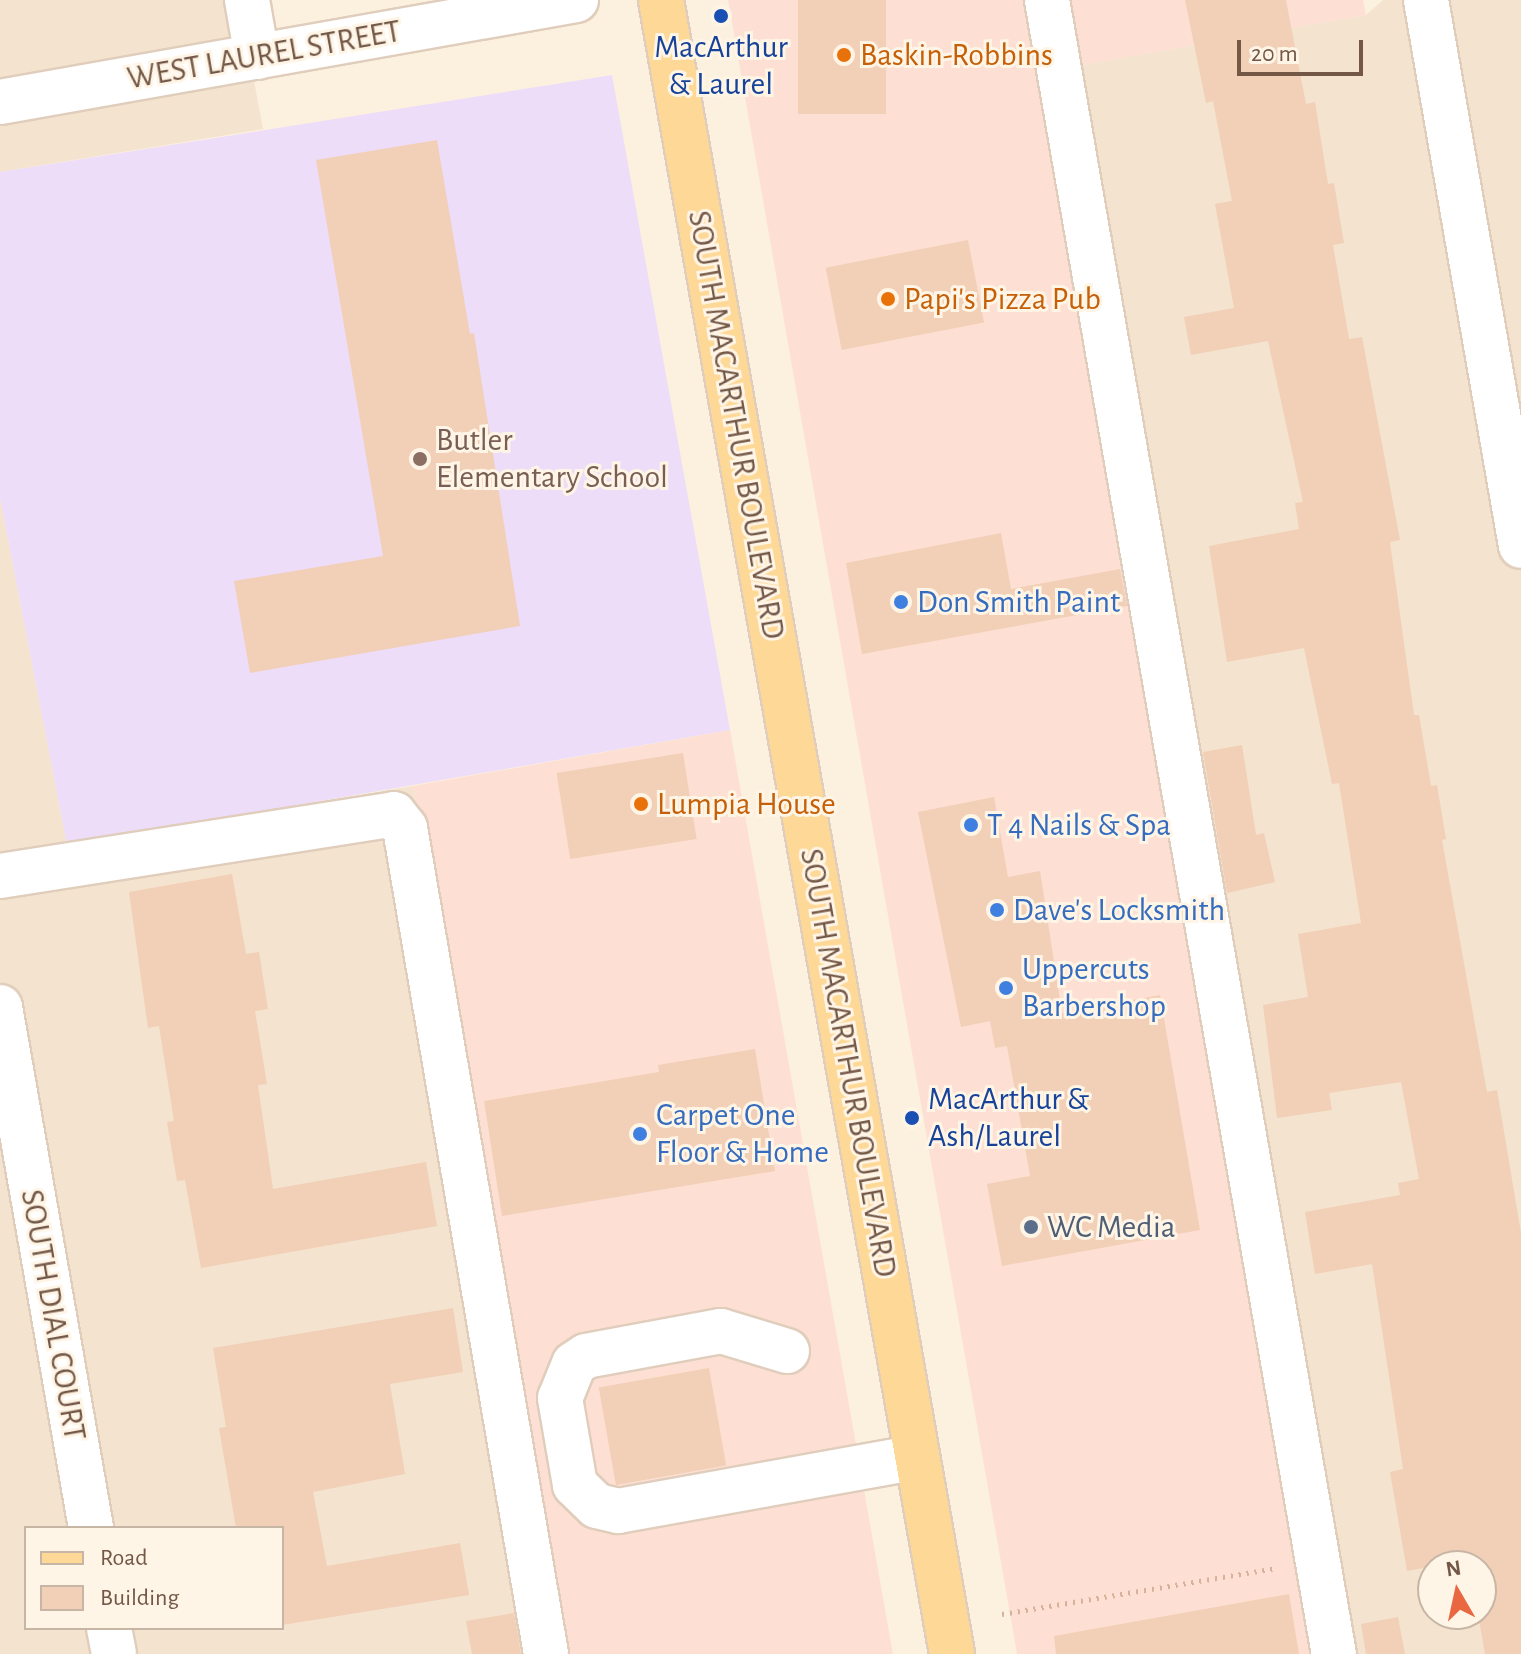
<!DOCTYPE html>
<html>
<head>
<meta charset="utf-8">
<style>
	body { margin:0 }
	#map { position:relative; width:1521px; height:1654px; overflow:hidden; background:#fcf1df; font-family:"Alegreya Sans",sans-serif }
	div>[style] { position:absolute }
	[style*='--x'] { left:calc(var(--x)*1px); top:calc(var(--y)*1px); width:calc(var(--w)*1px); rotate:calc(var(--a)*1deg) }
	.residential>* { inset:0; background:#f4e3ce }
	.commercial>* { inset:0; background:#fde0d3; transform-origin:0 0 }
	.education>* { inset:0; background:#eeddf8 }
	.building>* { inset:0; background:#f2cfb7; transform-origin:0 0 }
	.path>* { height:5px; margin-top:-2.5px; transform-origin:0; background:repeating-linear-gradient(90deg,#d7b29a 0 2px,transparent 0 8px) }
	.roads { filter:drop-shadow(2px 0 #e0cdbc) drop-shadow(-2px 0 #e0cdbc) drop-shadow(0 2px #e0cdbc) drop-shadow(0 -2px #e0cdbc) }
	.minor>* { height:44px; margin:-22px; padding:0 22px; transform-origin:22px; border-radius:22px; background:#fff }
	.major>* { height:44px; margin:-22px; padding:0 22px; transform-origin:22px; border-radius:22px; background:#fdd896 }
	.dots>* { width:22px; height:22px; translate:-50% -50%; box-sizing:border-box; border:4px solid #fff5e6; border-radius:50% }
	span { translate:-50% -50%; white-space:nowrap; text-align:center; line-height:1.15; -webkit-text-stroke:6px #fff5e6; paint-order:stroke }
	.transit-label { font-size:32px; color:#164399 }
	.left { translate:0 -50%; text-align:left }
	.street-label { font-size:32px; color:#735747 }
	.food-label { font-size:32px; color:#c56008 }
	.education-label { font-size:32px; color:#785e54 }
	.shop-label { font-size:32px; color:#366cbe }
	.service-label { font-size:32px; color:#4e5e75 }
	.legend { position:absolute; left:24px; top:1526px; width:260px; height:104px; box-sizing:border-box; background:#fff5e6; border:2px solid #c7b6a6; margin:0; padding:10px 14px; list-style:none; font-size:24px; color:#735747 }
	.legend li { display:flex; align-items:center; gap:16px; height:40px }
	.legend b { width:40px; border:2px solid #c7b6a6 }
	.north { position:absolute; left:1417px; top:1550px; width:80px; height:80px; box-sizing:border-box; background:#fff5e6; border:2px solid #c7b6a6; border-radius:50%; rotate:351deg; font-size:22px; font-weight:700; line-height:32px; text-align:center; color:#735747 }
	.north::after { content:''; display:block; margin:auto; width:28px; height:36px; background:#e96841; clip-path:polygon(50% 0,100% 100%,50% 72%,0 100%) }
	.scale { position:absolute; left:1237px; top:40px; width:126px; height:36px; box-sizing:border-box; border:4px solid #735747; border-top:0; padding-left:10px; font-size:24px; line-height:28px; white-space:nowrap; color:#735747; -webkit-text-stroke:6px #fff5e6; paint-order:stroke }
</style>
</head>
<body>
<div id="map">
	<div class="residential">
		<div style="clip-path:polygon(0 0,239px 0,263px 129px,0 172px)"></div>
		<div style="clip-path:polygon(evenodd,1383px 0,1521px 0,1521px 1654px,1321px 1654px,1047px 71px,1366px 15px,1383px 0,1433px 1566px,1481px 1566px,1481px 1614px,1433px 1614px,1433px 1566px)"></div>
		<div style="clip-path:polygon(evenodd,0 498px,67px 845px,413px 786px,567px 1654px,0 1654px,0 498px,26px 1528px,282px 1528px,282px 1628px,26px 1628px,26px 1528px)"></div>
	</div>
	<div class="commercial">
		<div style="clip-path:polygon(728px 0,1363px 0,1366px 15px,1048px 71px,1321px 1654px,1017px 1654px)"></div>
		<div style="left:730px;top:730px;width:938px;height:322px;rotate:80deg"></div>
	</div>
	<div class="education">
		<div style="clip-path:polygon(612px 75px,730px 730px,67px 845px,0 498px,0 172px)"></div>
	</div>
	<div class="building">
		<div style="left:798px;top:0;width:88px;height:114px"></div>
		<div style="clip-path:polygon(1185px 0,1286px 0,1306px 104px,1315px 102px,1328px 184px,1334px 183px,1344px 243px,1333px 245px,1349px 339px,1362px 337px,1400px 540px,1390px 542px,1414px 715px,1419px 715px,1431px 786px,1437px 785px,1446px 839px,1442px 840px,1487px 1092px,1497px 1090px,1521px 1233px,1521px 1654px,1485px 1654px,1478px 1614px,1481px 1566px,1469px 1566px,1468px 1560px,1407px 1571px,1390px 1472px,1403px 1469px,1372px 1264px,1315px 1274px,1305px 1212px,1400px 1195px,1398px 1183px,1419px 1179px,1401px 1082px,1329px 1093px,1332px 1110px,1277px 1118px,1263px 1005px,1308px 997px,1298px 934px,1361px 923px,1339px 783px,1332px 784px,1304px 648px,1227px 662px,1209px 546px,1299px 529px,1295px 503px,1303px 502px,1268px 341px,1191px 355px,1184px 317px,1234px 308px,1215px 204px,1232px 201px,1213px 101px,1206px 103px)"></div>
		<div style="clip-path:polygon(437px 140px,470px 334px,474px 333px,520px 626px,250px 673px,234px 581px,383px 556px,316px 160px)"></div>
		<div style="left:968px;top:240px;width:84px;height:145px;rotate:79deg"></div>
		<div style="clip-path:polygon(1001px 533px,1011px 589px,1120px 569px,1127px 606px,862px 654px,846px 563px)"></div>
		<div style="clip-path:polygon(1242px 745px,1256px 835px,1264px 833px,1275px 882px,1227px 893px,1203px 752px)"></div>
		<div style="left:683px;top:753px;width:87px;height:128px;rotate:81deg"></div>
		<div style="clip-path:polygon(994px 797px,1008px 877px,1040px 871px,1062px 1013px,1160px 995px,1200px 1230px,1002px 1266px,987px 1184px,1030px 1176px,1007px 1046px,995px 1048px,990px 1021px,961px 1027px,918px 812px)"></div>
		<div style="clip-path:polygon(232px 874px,246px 954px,259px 952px,268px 1009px,255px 1011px,267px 1084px,258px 1085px,273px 1189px,426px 1162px,437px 1226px,201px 1268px,185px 1180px,177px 1181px,167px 1122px,174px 1121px,159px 1026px,148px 1028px,129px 892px)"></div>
		<div style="clip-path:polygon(755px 1049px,775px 1171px,502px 1216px,484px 1101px,659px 1072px,658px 1065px)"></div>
		<div style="clip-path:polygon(453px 1308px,463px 1372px,390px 1384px,405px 1474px,313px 1492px,327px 1566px,460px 1543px,469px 1595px,282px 1625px,282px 1528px,236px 1528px,219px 1428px,226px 1427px,213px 1348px)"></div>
		<div style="left:709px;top:1368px;width:99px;height:112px;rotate:80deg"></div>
		<div style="clip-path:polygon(1289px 1594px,1299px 1654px,1056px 1654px,1054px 1636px)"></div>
		<div style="clip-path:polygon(514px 1613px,521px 1654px,472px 1654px,466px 1621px)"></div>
		<div style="clip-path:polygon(1398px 1617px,1405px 1654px,1366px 1654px,1361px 1624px)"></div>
	</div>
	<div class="path">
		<div style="--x:1002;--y:1614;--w:278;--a:-9.5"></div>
	</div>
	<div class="roads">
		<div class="minor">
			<div style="--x:247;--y:0;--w:58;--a:80"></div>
			<div style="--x:1047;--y:0;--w:1679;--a:80.16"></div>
			<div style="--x:1426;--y:0;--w:554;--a:80.13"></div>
			<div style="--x:0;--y:102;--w:585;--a:-10.04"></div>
			<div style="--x:0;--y:876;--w:399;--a:-8.9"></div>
			<div style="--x:394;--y:814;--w:18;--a:52"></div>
			<div style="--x:405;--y:828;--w:838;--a:80.31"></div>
			<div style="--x:0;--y:1007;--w:529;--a:80.09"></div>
			<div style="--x:787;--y:1351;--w:69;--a:-163.1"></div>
			<div style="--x:721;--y:1331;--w:137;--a:169.5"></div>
			<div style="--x:586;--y:1356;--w:14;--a:146"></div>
			<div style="--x:574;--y:1364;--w:37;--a:112"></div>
			<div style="--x:560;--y:1398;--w:88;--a:80.2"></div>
			<div style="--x:575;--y:1485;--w:30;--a:44"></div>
			<div style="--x:597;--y:1506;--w:22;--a:13"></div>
			<div style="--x:618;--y:1511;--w:304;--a:-10.2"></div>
			<div style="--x:109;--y:1628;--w:26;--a:79"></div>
		</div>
		<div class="major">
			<div style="--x:661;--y:0;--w:1679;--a:80.02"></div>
		</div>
	</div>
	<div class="dots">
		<div style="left:721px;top:16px;background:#1a4fb4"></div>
		<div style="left:844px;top:55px;background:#e8710a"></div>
		<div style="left:888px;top:299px;background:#e8710a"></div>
		<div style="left:420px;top:459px;background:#8d6e63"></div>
		<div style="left:901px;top:602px;background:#3f7fe0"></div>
		<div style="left:641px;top:804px;background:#e8710a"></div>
		<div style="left:971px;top:825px;background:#3f7fe0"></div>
		<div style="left:997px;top:910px;background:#3f7fe0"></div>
		<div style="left:1006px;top:988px;background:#3f7fe0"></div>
		<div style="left:912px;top:1118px;background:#1a4fb4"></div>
		<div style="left:640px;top:1134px;background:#3f7fe0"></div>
		<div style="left:1031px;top:1227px;background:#5c6f8a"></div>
	</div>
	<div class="transit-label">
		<span style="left:721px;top:66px">MacArthur<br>&amp; Laurel</span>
		<span class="left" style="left:928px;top:1118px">MacArthur &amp;<br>Ash/Laurel</span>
	</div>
	<div class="street-label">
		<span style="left:264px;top:55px;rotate:-10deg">WEST LAUREL STREET</span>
		<span style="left:736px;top:425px;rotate:80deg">SOUTH MACARTHUR BOULEVARD</span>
		<span style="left:848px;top:1063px;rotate:80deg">SOUTH MACARTHUR BOULEVARD</span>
		<span style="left:53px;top:1315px;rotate:80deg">SOUTH DIAL COURT</span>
	</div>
	<div class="food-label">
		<span class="left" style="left:860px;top:55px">Baskin-Robbins</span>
		<span class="left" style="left:904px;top:299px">Papi's Pizza Pub</span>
		<span class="left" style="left:657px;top:804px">Lumpia House</span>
	</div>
	<div class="education-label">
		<span class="left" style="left:436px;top:459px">Butler<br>Elementary School</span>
	</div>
	<div class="shop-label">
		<span class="left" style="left:917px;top:602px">Don Smith Paint</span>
		<span class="left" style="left:987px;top:825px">T 4 Nails &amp; Spa</span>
		<span class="left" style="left:1013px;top:910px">Dave's Locksmith</span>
		<span class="left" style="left:1022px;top:988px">Uppercuts<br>Barbershop</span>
		<span class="left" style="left:656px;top:1134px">Carpet One<br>Floor &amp; Home</span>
	</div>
	<div class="service-label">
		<span class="left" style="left:1047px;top:1227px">WC Media</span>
	</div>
	<ul class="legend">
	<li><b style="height:10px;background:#fdd896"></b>Road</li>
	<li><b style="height:22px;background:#f2cfb7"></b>Building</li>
	</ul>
	<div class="north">N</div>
	<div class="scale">20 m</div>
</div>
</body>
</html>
